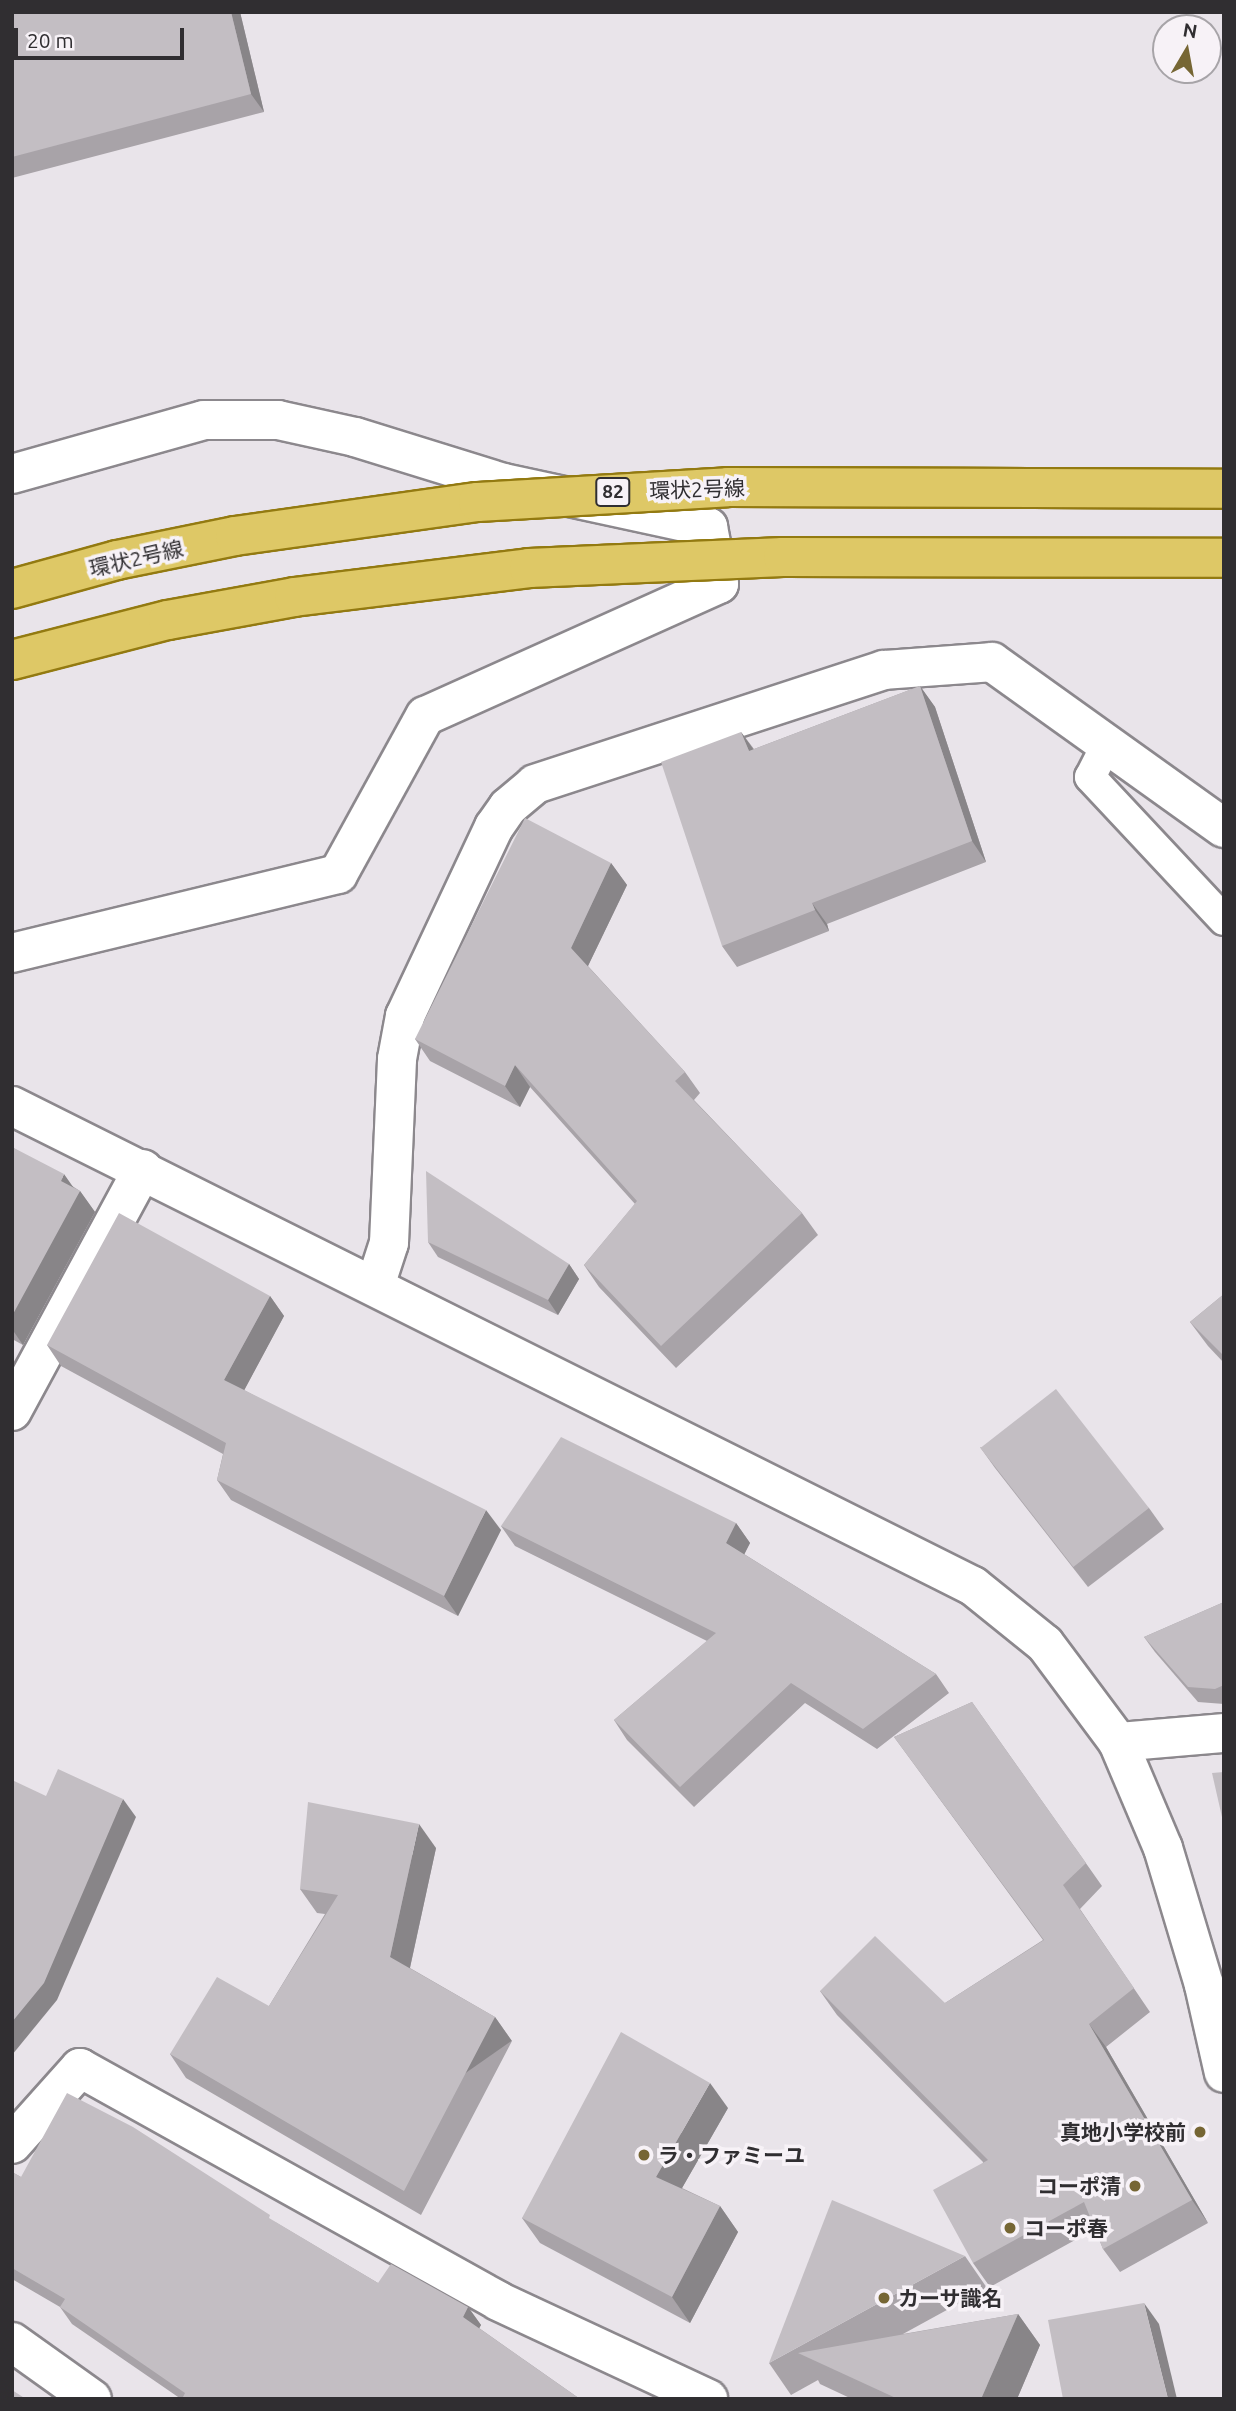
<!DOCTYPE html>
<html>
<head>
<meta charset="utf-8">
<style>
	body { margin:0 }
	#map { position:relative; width:1236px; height:2411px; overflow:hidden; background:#e9e4ea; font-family:Ubuntu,"Noto Sans JP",sans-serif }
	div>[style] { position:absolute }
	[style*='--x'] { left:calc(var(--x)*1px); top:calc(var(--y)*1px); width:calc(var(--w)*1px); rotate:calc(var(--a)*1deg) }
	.roads { filter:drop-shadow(2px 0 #8c888d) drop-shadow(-2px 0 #8c888d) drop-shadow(0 2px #8c888d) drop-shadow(0 -2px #8c888d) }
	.service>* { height:30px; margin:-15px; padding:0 15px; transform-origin:15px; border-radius:15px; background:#fff }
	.minor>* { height:38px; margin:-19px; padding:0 19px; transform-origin:19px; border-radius:19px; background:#fff }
	.tertiary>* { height:38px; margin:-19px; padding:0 19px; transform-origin:19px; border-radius:19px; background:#fff }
	.bridges { filter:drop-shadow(2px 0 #937a11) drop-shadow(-2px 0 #937a11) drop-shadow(0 2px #937a11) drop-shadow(0 -2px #937a11) }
	.primary-bridge>* { height:38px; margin:-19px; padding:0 19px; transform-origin:19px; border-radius:19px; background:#dec866 }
	.wall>* { inset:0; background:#a8a3a8 }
	.shaded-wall>* { inset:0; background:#888588; transform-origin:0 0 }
	.building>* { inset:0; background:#c3bec3; transform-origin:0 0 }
	.dots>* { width:19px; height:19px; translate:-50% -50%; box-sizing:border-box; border:4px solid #f7f2f7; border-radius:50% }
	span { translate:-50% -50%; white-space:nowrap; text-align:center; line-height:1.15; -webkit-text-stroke:7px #f7f2f7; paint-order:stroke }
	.shield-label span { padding:2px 5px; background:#f7f2f7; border:2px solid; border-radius:5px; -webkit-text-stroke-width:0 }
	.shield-label { font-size:19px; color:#302e31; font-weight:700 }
	.street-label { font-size:21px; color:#302e31 }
	.poi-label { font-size:21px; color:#302e31; font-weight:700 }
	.right { translate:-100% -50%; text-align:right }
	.left { translate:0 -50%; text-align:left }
	.frame { position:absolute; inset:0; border:14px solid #302e31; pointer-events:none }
	.north { position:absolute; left:1152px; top:14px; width:70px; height:70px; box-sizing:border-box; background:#f7f2f7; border:2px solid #a7a4a8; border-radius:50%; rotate:10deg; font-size:19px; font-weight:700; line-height:28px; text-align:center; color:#302e31 }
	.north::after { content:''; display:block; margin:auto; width:24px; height:32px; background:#766634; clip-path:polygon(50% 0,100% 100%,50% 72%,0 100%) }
	.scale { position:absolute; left:14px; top:28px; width:170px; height:32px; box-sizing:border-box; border:4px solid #302e31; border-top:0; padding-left:9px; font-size:21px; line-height:24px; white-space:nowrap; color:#302e31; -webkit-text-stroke:5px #f7f2f7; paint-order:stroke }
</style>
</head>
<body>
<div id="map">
	<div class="roads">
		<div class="service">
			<div style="--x:1107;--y:744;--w:37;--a:117"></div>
			<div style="--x:1090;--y:777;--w:196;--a:46.9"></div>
		</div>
		<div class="minor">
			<div style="--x:12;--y:474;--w:199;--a:-15.7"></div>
			<div style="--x:204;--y:420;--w:74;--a:0"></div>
			<div style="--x:278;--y:420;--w:79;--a:12.4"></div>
			<div style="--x:355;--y:437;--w:156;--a:17.2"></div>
			<div style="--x:504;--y:483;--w:209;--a:12.2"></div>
			<div style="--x:708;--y:527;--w:58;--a:79.1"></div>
			<div style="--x:719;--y:584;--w:322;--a:155.8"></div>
			<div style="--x:425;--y:716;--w:180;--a:118.8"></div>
			<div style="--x:338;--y:874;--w:335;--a:166.4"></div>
			<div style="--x:375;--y:1286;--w:45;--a:-72"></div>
			<div style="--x:389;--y:1243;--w:184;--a:-87.5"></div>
			<div style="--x:397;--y:1059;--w:44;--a:-79.5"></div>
			<div style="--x:405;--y:1016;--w:209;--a:-64.8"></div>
			<div style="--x:494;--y:827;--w:24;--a:-55"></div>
			<div style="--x:508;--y:807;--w:35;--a:-40"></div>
			<div style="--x:535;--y:784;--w:367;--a:-18.1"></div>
			<div style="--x:884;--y:670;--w:108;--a:-4.2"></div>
			<div style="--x:992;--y:662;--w:285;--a:35.6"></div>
			<div style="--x:12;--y:1411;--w:275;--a:-61.6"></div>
			<div style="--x:1118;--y:1742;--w:106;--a:-4.9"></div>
			<div style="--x:12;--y:2144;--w:102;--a:-48.2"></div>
			<div style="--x:80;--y:2068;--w:479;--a:29.1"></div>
			<div style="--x:498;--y:2301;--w:232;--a:25"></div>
			<div style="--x:12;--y:2342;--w:98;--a:35.5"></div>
		</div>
		<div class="tertiary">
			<div style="--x:12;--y:1106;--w:1074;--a:26.54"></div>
			<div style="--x:973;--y:1586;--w:92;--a:38.9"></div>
			<div style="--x:1045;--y:1644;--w:122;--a:53.3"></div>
			<div style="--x:1118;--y:1742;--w:115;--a:67"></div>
			<div style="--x:1163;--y:1848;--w:143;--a:73.3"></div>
			<div style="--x:1204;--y:1985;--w:90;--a:77.2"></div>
		</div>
	</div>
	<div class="bridges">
		<div class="primary-bridge">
			<div style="--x:12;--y:589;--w:109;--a:-15.4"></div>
			<div style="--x:117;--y:560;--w:120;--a:-11.5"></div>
			<div style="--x:235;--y:536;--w:245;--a:-8"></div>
			<div style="--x:478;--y:502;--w:250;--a:-3.4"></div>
			<div style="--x:728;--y:487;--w:496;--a:0.2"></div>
			<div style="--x:12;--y:660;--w:161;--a:-14.4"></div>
			<div style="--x:168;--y:620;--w:128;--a:-10.3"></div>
			<div style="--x:294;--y:597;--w:237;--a:-7"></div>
			<div style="--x:529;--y:568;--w:254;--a:-2.5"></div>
			<div style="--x:783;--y:557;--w:441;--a:0.1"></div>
		</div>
	</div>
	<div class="wall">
		<div style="clip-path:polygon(12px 12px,240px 12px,264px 112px,12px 178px)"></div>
		<div style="clip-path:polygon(920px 686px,935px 707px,986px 862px,827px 924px,829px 931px,737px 967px,722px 946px,741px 732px,754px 749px)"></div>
		<div style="clip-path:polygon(611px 863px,627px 885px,588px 966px,685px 1072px,700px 1093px,694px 1100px,802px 1213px,818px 1235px,676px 1368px,599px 1287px,584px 1265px,635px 1204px,530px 1087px,520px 1107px,430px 1061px,415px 1039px)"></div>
		<div style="clip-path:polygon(12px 1147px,80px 1191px,95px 1212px,23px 1345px,12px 1339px)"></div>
		<div style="clip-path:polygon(428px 1242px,569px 1264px,579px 1279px,558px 1315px,438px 1257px)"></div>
		<div style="clip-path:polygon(1224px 1294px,1224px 1363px,1208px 1346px,1190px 1322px)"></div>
		<div style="clip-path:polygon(270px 1296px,284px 1316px,244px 1390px,501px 1530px,458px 1616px,231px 1500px,217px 1480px,223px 1454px,61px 1366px,47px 1345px)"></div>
		<div style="clip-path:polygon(980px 1447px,1149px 1508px,1164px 1529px,1088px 1587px,995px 1468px)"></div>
		<div style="clip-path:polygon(736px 1523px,750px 1543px,744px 1554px,936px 1674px,949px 1693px,877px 1749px,805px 1703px,694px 1807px,627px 1740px,614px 1720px,707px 1641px,515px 1546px,501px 1526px)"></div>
		<div style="clip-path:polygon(1224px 1602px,1224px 1704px,1198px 1702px,1155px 1652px,1144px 1637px)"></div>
		<div style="clip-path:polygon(972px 1702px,1102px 1886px,1080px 1909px,1150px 2012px,1106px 2047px,1208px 2223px,1120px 2272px,1103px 2249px,1095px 2229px,990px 2287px,973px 2263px,983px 2162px,837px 2015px,820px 1991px,945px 2003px,1043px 1940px,894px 1737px)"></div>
		<div style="clip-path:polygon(436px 1848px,410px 1968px,495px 2017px,512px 2041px,421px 2215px,186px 2078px,170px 2054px,269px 2006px,325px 1914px,317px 1913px,300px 1889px)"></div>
		<div style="clip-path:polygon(728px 2108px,682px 2188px,720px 2206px,738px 2232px,690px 2323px,540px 2243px,522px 2218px)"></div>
		<div style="clip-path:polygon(12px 2172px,21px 2177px,275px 2222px,378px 2283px,468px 2307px,481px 2325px,479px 2328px,580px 2399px,181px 2399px,72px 2324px,60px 2307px,12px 2279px)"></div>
		<div style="clip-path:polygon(965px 2256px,987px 2288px,903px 2334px,1018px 2314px,1040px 2345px,1017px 2399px,852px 2399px,820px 2384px,818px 2380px,791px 2395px,769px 2363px)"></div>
	</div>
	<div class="shaded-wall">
		<div style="clip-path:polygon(231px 12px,240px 12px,264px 112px,251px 94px)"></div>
		<div style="clip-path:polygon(920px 686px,935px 707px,986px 862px,972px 841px)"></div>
		<div style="clip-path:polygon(741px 732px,756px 753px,749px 751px)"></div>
		<div style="clip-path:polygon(611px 863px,627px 885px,586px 970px,571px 948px)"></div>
		<div style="clip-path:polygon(812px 903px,827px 924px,829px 931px,815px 910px)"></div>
		<div style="clip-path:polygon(515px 1065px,530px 1087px,520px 1107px,505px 1086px)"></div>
		<div style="clip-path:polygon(64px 1174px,78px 1194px,80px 1191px,95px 1212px,23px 1345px,12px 1329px,12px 1316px,61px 1181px)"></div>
		<div style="clip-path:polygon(569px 1264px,579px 1279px,558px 1315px,548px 1300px)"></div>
		<div style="clip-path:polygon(270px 1296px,284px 1316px,239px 1400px,224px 1380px)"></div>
		<div style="clip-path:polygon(486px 1510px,501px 1530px,458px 1616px,444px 1596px)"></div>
		<div style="clip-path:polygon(736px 1523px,750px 1543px,740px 1563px,726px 1543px)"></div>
		<div style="clip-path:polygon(123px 1799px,136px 1817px,57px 2000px,12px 2055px,12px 2022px)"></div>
		<div style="clip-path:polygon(419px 1824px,436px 1848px,407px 1981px,390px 1957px)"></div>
		<div style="left:495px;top:2017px;width:29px;height:196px;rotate:55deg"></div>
		<div style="clip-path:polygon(1089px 2024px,1106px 2047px,1208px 2223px,1192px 2200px)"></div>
		<div style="clip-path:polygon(710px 2083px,728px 2108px,674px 2202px,656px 2177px)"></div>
		<div style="clip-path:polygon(720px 2206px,738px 2232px,690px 2323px,672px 2297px)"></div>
		<div style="clip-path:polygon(1144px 2303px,1159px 2324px,1177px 2399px,1168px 2399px)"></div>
		<div style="clip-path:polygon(468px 2307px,481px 2325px,476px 2334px,463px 2317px)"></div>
		<div style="clip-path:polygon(1018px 2314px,1040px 2345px,1017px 2399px,981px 2399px)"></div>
	</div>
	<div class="building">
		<div style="clip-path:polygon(12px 12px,231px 12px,251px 94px,12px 157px)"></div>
		<div style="clip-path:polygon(920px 686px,972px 841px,812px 903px,815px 910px,722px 946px,661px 762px,741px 732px,749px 751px)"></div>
		<div style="clip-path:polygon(525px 818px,611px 863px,571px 948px,685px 1072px,675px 1081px,802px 1213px,661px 1346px,584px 1265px,637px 1201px,515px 1065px,505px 1086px,415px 1039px)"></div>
		<div style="clip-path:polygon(12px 1147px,64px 1174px,61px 1181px,80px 1191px,12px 1316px)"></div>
		<div style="clip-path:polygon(426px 1171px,569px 1264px,548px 1300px,428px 1242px)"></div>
		<div style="clip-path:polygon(119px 1213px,270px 1296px,224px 1380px,486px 1510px,444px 1596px,217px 1480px,226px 1443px,47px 1345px)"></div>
		<div style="clip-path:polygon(1224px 1294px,1224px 1356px,1190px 1322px)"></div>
		<div style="left:1056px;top:1389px;width:151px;height:96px;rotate:52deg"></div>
		<div style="clip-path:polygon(561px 1437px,736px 1523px,726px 1543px,936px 1674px,863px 1729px,791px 1683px,680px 1787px,614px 1720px,716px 1633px,501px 1526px)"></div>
		<div style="clip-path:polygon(1224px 1602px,1224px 1685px,1215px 1689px,1188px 1687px,1144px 1637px)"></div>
		<div style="clip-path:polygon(972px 1702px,1086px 1863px,1063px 1885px,1134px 1988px,1089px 2024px,1192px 2200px,1103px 2249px,1084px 2202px,973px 2263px,933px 2190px,988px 2160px,820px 1991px,875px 1936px,945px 2003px,1044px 1940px,894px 1737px)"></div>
		<div style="clip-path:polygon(58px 1769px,123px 1799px,44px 1983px,12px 2022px,12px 1780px,46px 1796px)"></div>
		<div style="clip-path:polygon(1224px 1772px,1224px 1826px,1212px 1773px)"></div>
		<div style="clip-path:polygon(308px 1802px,419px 1824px,390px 1957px,495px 2017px,404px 2191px,170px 2054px,217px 1977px,269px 2006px,338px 1895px,300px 1889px)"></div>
		<div style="clip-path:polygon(621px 2032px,710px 2083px,656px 2177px,720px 2206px,672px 2297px,522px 2218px)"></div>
		<div style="clip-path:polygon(67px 2093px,133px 2127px,270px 2215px,269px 2218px,378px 2283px,391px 2264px,468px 2307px,463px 2317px,580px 2399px,185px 2399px,183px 2397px,185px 2393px,60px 2307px,65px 2299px,12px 2268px,12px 2172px,21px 2177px)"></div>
		<div style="clip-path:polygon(832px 2200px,965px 2256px,769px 2363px)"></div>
		<div style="clip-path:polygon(1144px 2303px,1168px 2399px,1063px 2399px,1048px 2320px)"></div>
		<div style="clip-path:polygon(1018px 2314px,981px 2399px,898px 2399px,798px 2353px)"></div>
		<div style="clip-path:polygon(12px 2390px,26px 2399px,12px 2399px)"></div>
	</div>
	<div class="dots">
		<div style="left:1200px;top:2132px;background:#766634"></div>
		<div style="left:644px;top:2155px;background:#766634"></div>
		<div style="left:1135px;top:2186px;background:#766634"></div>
		<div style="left:1010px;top:2228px;background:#766634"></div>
		<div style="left:884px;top:2298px;background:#766634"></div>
	</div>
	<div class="shield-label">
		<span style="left:613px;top:492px">82</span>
	</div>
	<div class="street-label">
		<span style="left:697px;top:489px;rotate:-2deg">環状2号線</span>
		<span style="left:136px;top:558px;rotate:-13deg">環状2号線</span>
	</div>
	<div class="poi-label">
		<span class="right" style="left:1186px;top:2132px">真地小学校前</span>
		<span class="left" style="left:658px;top:2155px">ラ・ファミーユ</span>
		<span class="right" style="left:1121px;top:2186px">コーポ清</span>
		<span class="left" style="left:1024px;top:2228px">コーポ春</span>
		<span class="left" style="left:898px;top:2298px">カーサ識名</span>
	</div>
	<div class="frame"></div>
	<div class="north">N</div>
	<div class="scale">20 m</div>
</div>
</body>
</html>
